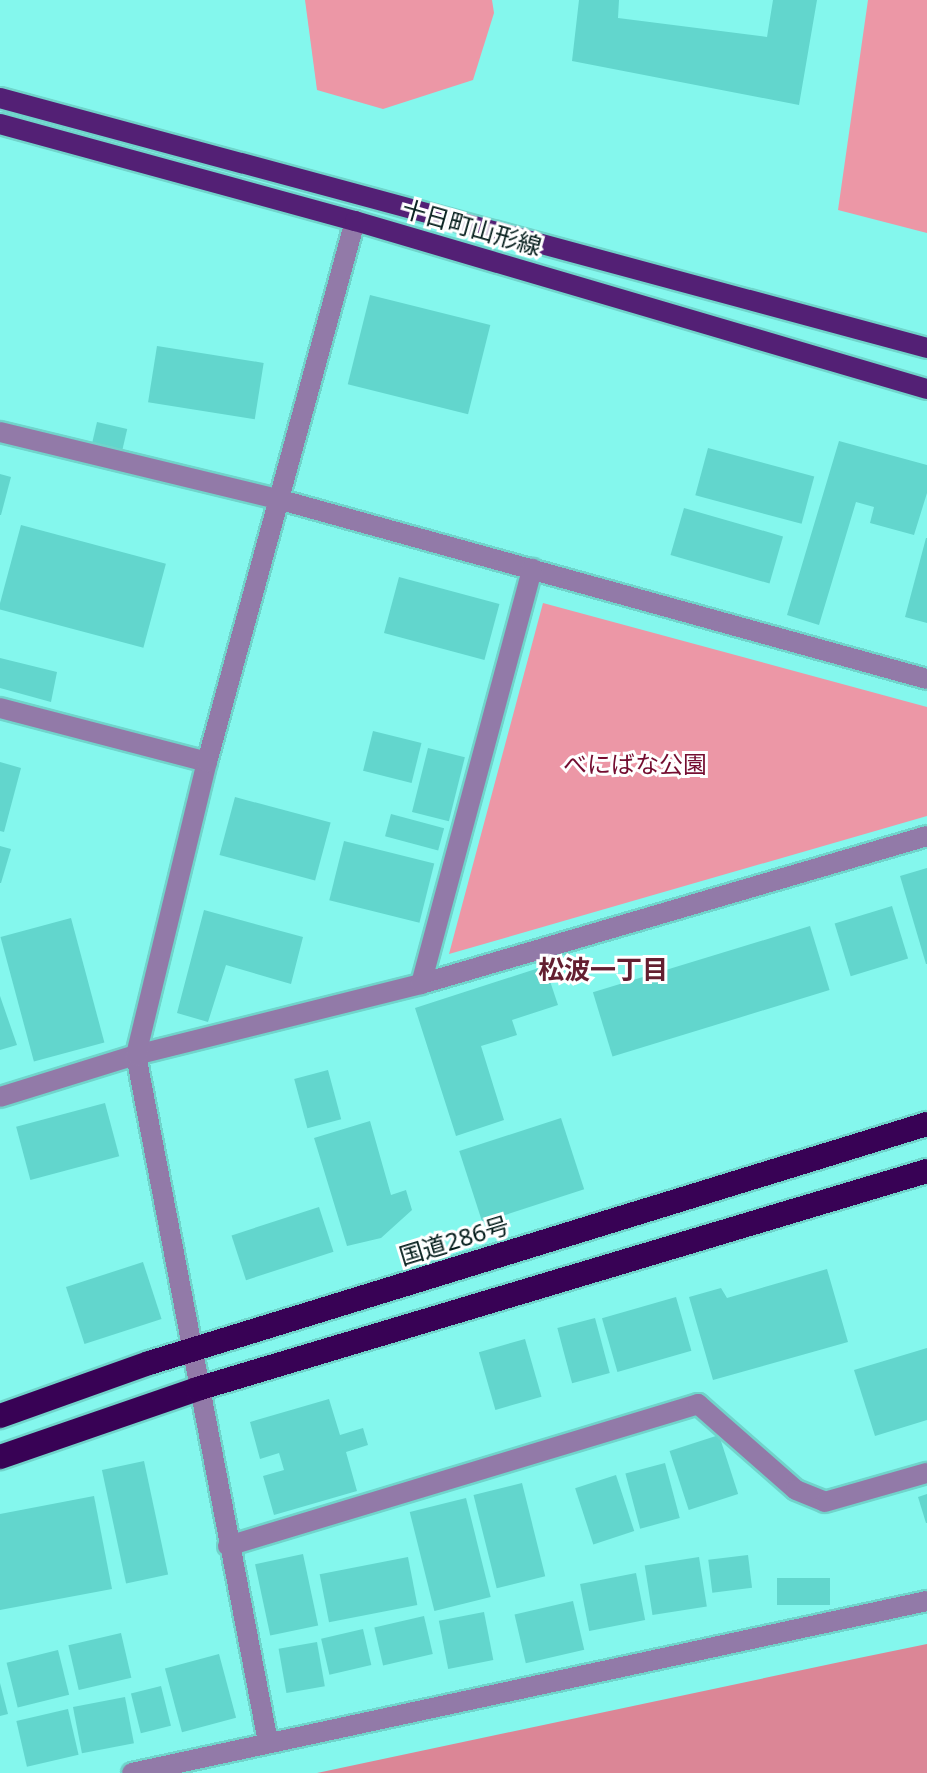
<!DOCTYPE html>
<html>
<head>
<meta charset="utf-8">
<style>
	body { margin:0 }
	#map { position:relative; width:927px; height:1773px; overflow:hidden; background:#84f7ed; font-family:"Noto Sans","Noto Sans JP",sans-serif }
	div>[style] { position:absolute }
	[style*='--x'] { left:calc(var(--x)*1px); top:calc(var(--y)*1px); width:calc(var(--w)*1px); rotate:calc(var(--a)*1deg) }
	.green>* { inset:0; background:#ec97a6 }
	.forest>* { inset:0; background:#db8696 }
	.building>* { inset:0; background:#62d6cd; transform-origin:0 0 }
	.roads { filter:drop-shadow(2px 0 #70d4cb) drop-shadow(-2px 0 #70d4cb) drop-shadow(0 2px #70d4cb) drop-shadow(0 -2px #70d4cb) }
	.minor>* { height:20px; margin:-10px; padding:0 10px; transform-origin:10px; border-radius:10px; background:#927aa8 }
	.major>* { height:20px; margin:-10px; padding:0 10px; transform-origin:10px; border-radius:10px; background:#532075 }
	.highway>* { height:24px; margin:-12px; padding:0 12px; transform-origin:12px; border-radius:12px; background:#380255 }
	span { translate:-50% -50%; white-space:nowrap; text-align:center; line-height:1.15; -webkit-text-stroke:6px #fff; paint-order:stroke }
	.street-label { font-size:24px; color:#041d1b }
	.park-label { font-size:24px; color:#740d30 }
	.neighbourhood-label { font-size:26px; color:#631f30; font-weight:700 }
</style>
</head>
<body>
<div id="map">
	<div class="green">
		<div style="clip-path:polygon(305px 0,492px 0,494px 13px,473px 80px,383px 109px,317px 90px)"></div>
		<div style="clip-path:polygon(868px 0,927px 0,927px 233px,838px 210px)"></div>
		<div style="clip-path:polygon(543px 603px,927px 707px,927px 816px,449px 954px)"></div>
	</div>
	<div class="forest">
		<div style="clip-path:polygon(927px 1644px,927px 1773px,317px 1773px,859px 1658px)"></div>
	</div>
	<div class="building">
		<div style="clip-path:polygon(579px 0,619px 0,618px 18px,767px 37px,773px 0,817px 0,799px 105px,572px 61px)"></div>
		<div style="left:370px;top:295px;width:124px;height:92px;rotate:14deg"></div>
		<div style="left:157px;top:346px;width:108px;height:57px;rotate:9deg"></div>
		<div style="left:97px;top:422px;width:31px;height:28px;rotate:13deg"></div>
		<div style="clip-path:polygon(839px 441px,927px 465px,927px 493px,914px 535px,870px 523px,874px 507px,856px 502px,819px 625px,787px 615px)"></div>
		<div style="left:708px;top:448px;width:110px;height:49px;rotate:15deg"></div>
		<div style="clip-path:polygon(0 474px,11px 477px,1px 515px,0 515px)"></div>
		<div style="left:684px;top:508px;width:103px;height:49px;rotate:16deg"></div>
		<div style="left:21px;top:525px;width:150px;height:87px;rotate:15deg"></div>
		<div style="clip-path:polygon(926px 538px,927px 538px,927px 623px,905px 617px)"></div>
		<div style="left:399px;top:577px;width:104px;height:58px;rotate:15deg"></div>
		<div style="clip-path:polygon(0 658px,57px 672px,51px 702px,0 688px)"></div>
		<div style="left:373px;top:731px;width:50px;height:41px;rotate:14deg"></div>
		<div style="left:428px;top:748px;width:38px;height:66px;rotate:14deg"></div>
		<div style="clip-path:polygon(0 762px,21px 768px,4px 832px,0 831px)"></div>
		<div style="left:235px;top:797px;width:99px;height:60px;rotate:15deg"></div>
		<div style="left:391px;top:814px;width:55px;height:23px;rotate:15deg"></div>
		<div style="left:344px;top:841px;width:93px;height:61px;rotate:14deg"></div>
		<div style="clip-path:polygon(0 846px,11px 849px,1px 883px,0 883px)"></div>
		<div style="clip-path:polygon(927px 868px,927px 964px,926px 964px,900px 876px)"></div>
		<div style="left:892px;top:906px;width:55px;height:60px;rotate:73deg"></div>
		<div style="clip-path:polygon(204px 910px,303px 937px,291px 984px,226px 965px,208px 1022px,177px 1013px)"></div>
		<div style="left:71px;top:918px;width:129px;height:73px;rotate:75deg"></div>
		<div style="left:810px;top:926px;width:67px;height:227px;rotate:73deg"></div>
		<div style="clip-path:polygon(545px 966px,558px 1005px,512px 1020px,517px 1035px,481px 1046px,504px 1120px,456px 1136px,415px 1008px)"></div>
		<div style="clip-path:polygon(0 996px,17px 1045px,0 1050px)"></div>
		<div style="left:328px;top:1070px;width:51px;height:35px;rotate:75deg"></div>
		<div style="left:105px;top:1103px;width:55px;height:92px;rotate:75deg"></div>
		<div style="left:561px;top:1118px;width:75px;height:107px;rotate:72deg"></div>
		<div style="clip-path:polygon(370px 1121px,391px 1195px,406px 1190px,412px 1210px,381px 1238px,347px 1246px,314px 1138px)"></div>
		<div style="left:319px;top:1207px;width:47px;height:92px;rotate:72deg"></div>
		<div style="left:143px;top:1262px;width:60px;height:81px;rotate:72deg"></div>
		<div style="clip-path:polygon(827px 1269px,848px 1342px,713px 1380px,689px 1297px,721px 1288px,727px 1298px)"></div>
		<div style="left:676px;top:1297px;width:56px;height:77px;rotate:74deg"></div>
		<div style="left:595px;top:1318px;width:57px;height:39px;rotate:75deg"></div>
		<div style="left:525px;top:1339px;width:60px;height:48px;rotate:74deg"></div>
		<div style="clip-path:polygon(927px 1348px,927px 1420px,875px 1436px,854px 1370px)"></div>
		<div style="clip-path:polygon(329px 1399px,340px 1435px,363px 1428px,368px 1445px,346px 1452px,357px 1491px,274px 1515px,263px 1476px,284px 1470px,279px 1453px,260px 1459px,250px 1422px)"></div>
		<div style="left:719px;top:1435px;width:62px;height:52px;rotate:72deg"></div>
		<div style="left:144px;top:1461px;width:116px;height:43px;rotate:78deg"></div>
		<div style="left:665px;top:1463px;width:57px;height:41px;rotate:75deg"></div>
		<div style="left:616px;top:1475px;width:59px;height:43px;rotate:72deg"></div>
		<div style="left:522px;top:1483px;width:96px;height:50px;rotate:76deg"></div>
		<div style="clip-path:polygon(927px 1494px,927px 1523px,926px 1523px,918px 1497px)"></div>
		<div style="clip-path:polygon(94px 1496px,112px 1589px,0 1610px,0 1514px)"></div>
		<div style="left:466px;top:1498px;width:102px;height:58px;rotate:76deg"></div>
		<div style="left:303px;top:1554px;width:73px;height:49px;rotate:78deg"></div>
		<div style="left:748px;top:1555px;width:33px;height:40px;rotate:83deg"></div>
		<div style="left:408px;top:1557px;width:49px;height:90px;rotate:79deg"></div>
		<div style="left:699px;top:1557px;width:50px;height:55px;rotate:81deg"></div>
		<div style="left:636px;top:1573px;width:48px;height:57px;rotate:79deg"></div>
		<div style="left:777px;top:1578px;width:53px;height:27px"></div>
		<div style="left:573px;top:1601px;width:50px;height:60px;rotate:77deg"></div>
		<div style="left:484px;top:1612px;width:49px;height:46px;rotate:79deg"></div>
		<div style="left:424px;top:1616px;width:39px;height:51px;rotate:77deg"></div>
		<div style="left:363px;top:1629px;width:37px;height:43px;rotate:77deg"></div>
		<div style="left:121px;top:1633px;width:46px;height:54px;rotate:77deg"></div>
		<div style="left:317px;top:1642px;width:45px;height:39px;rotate:80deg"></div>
		<div style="left:58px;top:1650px;width:46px;height:53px;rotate:76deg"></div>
		<div style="left:219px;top:1654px;width:66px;height:56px;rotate:75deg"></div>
		<div style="clip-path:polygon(0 1683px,8px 1714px,0 1716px)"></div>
		<div style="left:161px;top:1686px;width:41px;height:31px;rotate:76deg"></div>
		<div style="left:125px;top:1697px;width:47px;height:53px;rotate:79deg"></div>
		<div style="left:68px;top:1709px;width:47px;height:53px;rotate:77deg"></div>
	</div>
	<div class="roads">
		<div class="minor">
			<div style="--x:0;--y:432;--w:289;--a:13.6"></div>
			<div style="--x:281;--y:500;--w:670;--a:15.49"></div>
			<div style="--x:0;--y:708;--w:214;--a:14.6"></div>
			<div style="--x:421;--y:984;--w:430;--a:-75"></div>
			<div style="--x:0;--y:1097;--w:142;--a:-17.2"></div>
			<div style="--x:136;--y:1055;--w:294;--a:-14"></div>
			<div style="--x:421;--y:984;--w:527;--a:-16.3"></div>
			<div style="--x:228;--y:1546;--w:491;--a:-16.8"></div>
			<div style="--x:698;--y:1404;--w:130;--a:41.3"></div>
			<div style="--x:796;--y:1490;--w:31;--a:22"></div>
			<div style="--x:825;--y:1502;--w:106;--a:-15.9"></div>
			<div style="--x:268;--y:1742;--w:700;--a:-100.88"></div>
			<div style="--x:136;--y:1055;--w:301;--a:-76.4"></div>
			<div style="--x:207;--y:762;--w:561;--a:-74.7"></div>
			<div style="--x:132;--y:1773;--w:813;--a:-12.21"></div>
		</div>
		<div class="major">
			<div style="--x:0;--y:98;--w:960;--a:15.09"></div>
			<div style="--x:0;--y:124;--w:368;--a:15.3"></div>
			<div style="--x:355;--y:221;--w:596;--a:16.37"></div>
		</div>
		<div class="highway">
			<div style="--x:0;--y:1416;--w:158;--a:-19.6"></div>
			<div style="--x:149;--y:1363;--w:814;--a:-17.08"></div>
			<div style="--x:0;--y:1457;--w:208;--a:-19"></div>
			<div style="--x:197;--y:1389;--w:762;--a:-16.63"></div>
		</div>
	</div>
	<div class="street-label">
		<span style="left:472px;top:227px;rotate:16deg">十日町山形線</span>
		<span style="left:454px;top:1240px;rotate:-17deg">国道286号</span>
	</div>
	<div class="park-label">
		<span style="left:635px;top:764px">べにばな公園</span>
	</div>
	<div class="neighbourhood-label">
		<span style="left:603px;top:970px">松波一丁目</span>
	</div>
</div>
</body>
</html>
